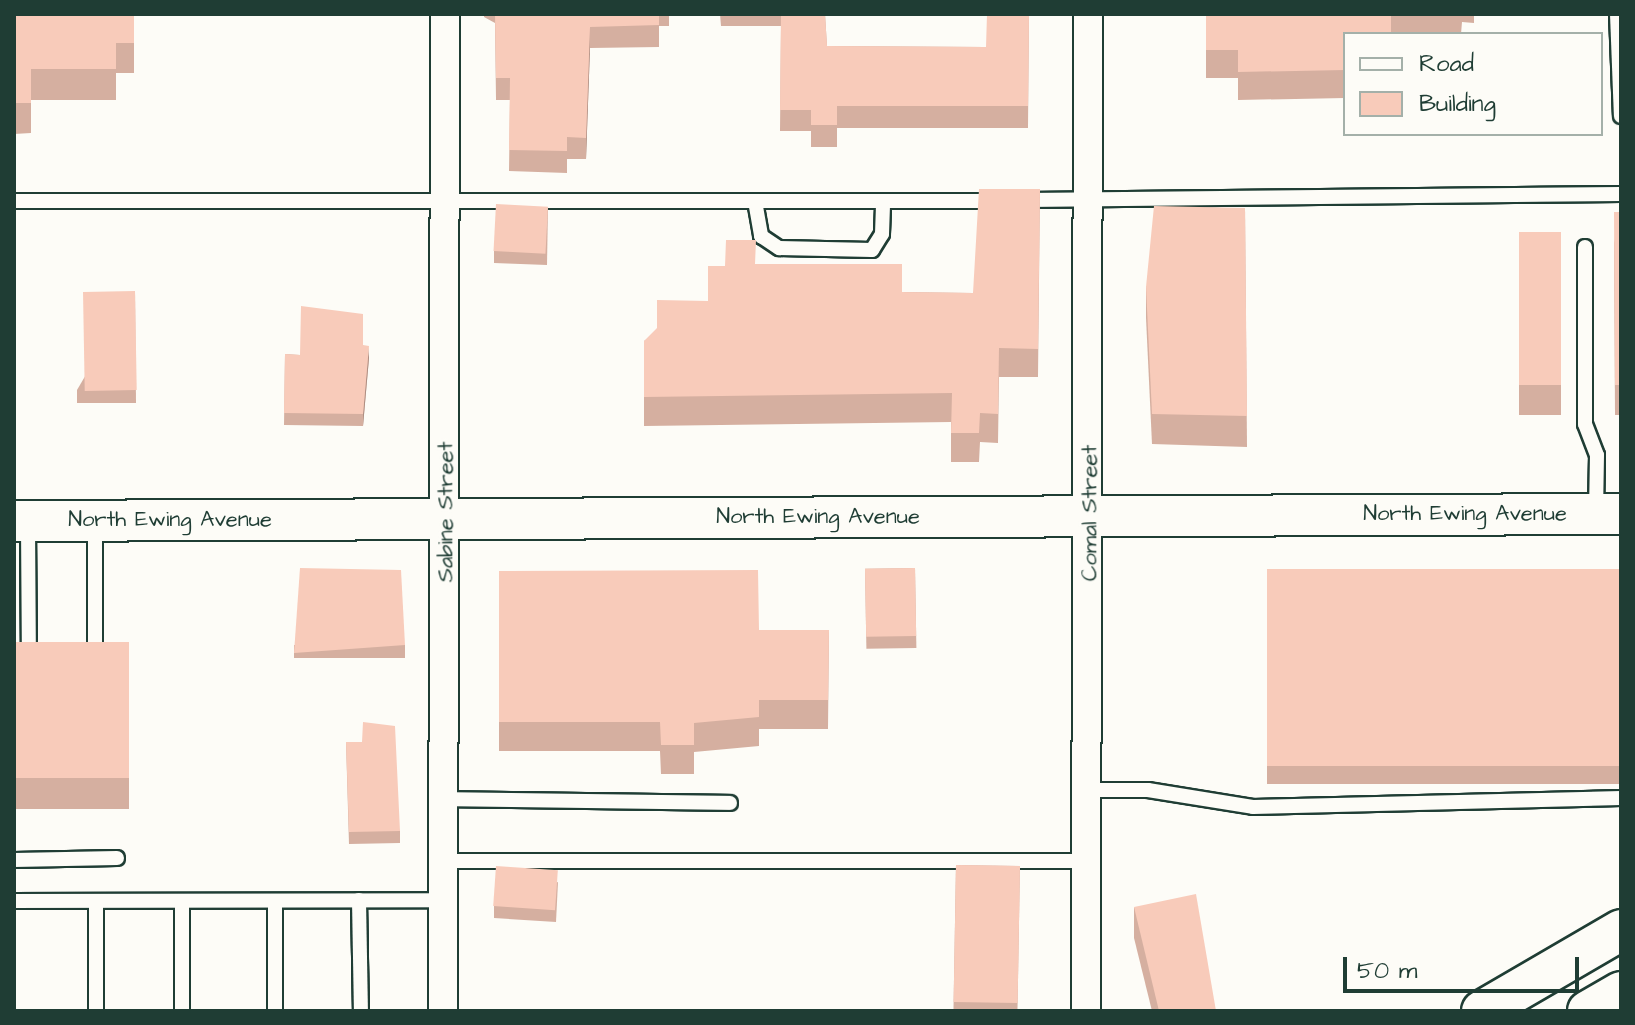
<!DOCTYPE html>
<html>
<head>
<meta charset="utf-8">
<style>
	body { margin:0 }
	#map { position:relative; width:1635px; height:1025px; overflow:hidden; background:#fdfcf7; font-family:"Architects Daughter",sans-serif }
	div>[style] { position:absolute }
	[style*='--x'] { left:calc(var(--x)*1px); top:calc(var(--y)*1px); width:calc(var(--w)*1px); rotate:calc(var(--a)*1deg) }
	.roads { filter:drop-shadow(2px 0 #1f3d34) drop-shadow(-2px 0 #1f3d34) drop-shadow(0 2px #1f3d34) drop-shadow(0 -2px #1f3d34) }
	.lane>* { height:14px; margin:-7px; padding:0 7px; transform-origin:7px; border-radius:7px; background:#fdfcf7 }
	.street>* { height:28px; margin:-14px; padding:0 14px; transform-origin:14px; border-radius:14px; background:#fdfcf7 }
	.secondary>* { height:40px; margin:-20px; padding:0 20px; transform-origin:20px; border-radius:20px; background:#fdfcf7 }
	.wall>* { inset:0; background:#d5afa0; transform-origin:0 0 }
	.shaded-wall>* { inset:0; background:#ae8e82 }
	.building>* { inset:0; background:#f8cbba; transform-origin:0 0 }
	span { translate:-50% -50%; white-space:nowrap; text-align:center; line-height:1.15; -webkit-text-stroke:6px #fdfcf7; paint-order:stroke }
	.street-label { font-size:22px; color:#1f3d34 }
	.frame { position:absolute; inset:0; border:16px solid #1f3d34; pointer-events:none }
	.legend { position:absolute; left:1343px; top:32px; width:260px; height:104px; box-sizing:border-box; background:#fdfcf7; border:2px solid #a4b0a9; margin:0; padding:10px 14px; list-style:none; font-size:24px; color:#1f3d34 }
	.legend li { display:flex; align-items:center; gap:16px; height:40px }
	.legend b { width:40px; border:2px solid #a4b0a9 }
	.scale { position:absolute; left:1343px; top:957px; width:236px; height:36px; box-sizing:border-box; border:4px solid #1f3d34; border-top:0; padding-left:10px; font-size:24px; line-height:28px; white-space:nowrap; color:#1f3d34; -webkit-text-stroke:6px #fdfcf7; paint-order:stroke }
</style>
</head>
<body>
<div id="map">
	<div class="roads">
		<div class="lane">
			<div style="--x:1617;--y:14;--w:102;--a:87.8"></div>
			<div style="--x:1021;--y:200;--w:600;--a:-0.57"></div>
			<div style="--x:14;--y:201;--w:983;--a:0"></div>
			<div style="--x:755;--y:201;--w:36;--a:80"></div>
			<div style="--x:761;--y:236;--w:22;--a:34"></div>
			<div style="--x:779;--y:248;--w:93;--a:1.2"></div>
			<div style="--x:872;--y:250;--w:19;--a:-58"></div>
			<div style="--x:882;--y:234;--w:33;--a:-88"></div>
			<div style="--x:1585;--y:247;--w:177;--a:90"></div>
			<div style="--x:1585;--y:424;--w:33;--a:69"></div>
			<div style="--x:1597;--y:455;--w:59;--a:91"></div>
			<div style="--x:28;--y:525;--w:135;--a:89.6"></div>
			<div style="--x:95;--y:525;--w:134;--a:90"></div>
			<div style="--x:1088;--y:790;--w:60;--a:0"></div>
			<div style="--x:1148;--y:790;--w:106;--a:9.2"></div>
			<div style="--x:1253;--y:807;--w:368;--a:-1.4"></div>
			<div style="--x:443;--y:799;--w:287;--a:0.8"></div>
			<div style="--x:14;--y:860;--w:103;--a:-1.1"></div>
			<div style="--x:443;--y:861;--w:644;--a:0"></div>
			<div style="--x:359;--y:900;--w:111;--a:89"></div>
			<div style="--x:14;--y:901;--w:429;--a:-0.1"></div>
			<div style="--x:96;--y:901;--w:110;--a:90"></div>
			<div style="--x:182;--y:901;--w:110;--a:90"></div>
			<div style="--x:275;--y:901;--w:110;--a:90"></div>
		</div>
		<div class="street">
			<div style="--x:443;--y:1011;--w:997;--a:-89.89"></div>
			<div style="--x:1086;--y:1011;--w:997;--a:-89.89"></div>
		</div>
		<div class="secondary">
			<div style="--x:14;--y:521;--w:1607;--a:-0.25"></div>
			<div style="--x:1482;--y:1011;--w:161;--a:-30.2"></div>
			<div style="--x:1588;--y:1011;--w:38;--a:-30"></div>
		</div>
	</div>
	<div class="wall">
		<div style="clip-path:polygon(14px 14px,134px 14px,134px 73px,116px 73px,116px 100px,31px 100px,31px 133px,14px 134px)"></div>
		<div style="clip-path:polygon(484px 14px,669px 14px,669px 26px,659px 26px,659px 47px,590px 48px,586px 159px,567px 159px,567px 173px,509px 171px,510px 100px,496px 100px,495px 23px,484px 17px)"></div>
		<div style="clip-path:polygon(720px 14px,825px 14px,827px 46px,986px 47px,1029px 14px,1028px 128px,837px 128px,837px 147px,811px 147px,811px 131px,780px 131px,781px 26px,721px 26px)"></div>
		<div style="clip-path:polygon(1206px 14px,1474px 14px,1474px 23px,1462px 22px,1461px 34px,1345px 34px,1345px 98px,1238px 100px,1238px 78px,1206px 78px)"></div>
		<div style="clip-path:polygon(1040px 189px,1038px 377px,999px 377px,998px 443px,980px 442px,979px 462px,951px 462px,951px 422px,644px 426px,644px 341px,708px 301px,756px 264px,902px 292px,973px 293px)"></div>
		<div style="clip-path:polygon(548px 207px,547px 265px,494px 263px,494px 251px)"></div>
		<div style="clip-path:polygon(1245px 208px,1247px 447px,1152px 444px,1146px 318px,1146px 287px)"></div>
		<div style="clip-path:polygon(1621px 212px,1621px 415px,1615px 415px,1614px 243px)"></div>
		<div style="left:1519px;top:232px;width:42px;height:183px"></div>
		<div style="clip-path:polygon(135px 291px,136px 403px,77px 403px,77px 390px)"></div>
		<div style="clip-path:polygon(363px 345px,369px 358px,363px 426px,284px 425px,285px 354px,300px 355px)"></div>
		<div style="left:915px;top:568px;width:80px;height:50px;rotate:89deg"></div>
		<div style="left:1621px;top:569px;width:215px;height:354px;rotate:90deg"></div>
		<div style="clip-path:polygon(499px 571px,759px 630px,829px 630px,828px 729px,759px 729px,759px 746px,694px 752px,694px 774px,661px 774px,660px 751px,499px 751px)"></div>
		<div style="left:129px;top:642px;width:167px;height:115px;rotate:90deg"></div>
		<div style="left:405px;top:645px;width:13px;height:111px;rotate:90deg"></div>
		<div style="clip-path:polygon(346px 742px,400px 831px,400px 843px,349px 844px)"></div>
		<div style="left:956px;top:865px;width:64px;height:146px;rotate:1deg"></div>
		<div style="clip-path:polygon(558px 882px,556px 922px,494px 918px,494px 906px)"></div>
		<div style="clip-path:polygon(1134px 907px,1216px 1011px,1152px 1011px,1134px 938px)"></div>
	</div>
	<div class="shaded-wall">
		<div style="clip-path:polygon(590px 27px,590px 48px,586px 159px,586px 138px)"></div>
		<div style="clip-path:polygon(369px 346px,369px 358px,363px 426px,363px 414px)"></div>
	</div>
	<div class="building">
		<div style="clip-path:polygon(14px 14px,134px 14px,134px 43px,116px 43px,116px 69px,31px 69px,31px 103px,14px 103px)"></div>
		<div style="clip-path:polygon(495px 14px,659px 14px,659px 25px,590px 27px,586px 138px,567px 137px,567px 151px,509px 150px,510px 78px,496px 78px)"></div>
		<div style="clip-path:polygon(781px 14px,825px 14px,827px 46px,986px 47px,987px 14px,1029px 14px,1028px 106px,837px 106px,837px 125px,811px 125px,811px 110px,780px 110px)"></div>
		<div style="clip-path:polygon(1206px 14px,1391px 14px,1391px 34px,1345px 34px,1345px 70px,1238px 72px,1238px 50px,1206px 50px)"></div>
		<div style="clip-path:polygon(979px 189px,1040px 189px,1038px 349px,999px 348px,998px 414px,980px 413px,979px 433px,951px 433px,952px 393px,644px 397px,644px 341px,657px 328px,657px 300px,708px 301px,708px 266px,725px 266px,726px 240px,756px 240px,755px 264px,902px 264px,902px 292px,973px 293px)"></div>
		<div style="left:496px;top:204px;width:52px;height:47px;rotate:3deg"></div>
		<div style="clip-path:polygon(1154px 206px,1245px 208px,1247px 416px,1152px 414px,1146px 287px)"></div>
		<div style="clip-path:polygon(1614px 212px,1621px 212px,1621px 385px,1615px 385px)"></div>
		<div style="left:1519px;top:232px;width:42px;height:153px"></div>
		<div style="left:135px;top:291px;width:99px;height:52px;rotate:89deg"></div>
		<div style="clip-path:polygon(301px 306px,363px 314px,363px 345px,369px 346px,363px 414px,284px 413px,285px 354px,300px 355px)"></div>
		<div style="clip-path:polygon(300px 568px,401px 570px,405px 645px,294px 653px)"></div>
		<div style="left:915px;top:568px;width:68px;height:50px;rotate:89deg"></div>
		<div style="left:1621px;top:569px;width:197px;height:354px;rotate:90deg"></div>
		<div style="clip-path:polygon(758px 570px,759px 630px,829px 630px,828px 700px,759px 700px,759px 717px,694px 723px,694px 745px,661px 745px,660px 722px,499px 722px,499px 571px)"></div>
		<div style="left:129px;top:642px;width:136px;height:115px;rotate:90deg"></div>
		<div style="clip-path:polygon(363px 722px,395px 726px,400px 831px,349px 832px,346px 742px,362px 742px)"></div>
		<div style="left:956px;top:865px;width:64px;height:137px;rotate:1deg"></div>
		<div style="left:496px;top:866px;width:62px;height:40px;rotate:4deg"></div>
		<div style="clip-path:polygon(1196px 894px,1216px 1011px,1159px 1011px,1134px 907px)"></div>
	</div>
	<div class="street-label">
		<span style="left:446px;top:512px;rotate:-90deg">Sabine Street</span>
		<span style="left:1090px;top:513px;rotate:-90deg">Comal Street</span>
		<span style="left:1465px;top:514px">North Ewing Avenue</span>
		<span style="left:818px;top:517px">North Ewing Avenue</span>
		<span style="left:170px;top:520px">North Ewing Avenue</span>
	</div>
	<div class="frame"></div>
	<ul class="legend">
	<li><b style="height:10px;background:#fdfcf7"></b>Road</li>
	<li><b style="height:22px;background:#f8cbba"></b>Building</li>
	</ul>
	<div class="scale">50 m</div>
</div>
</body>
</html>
